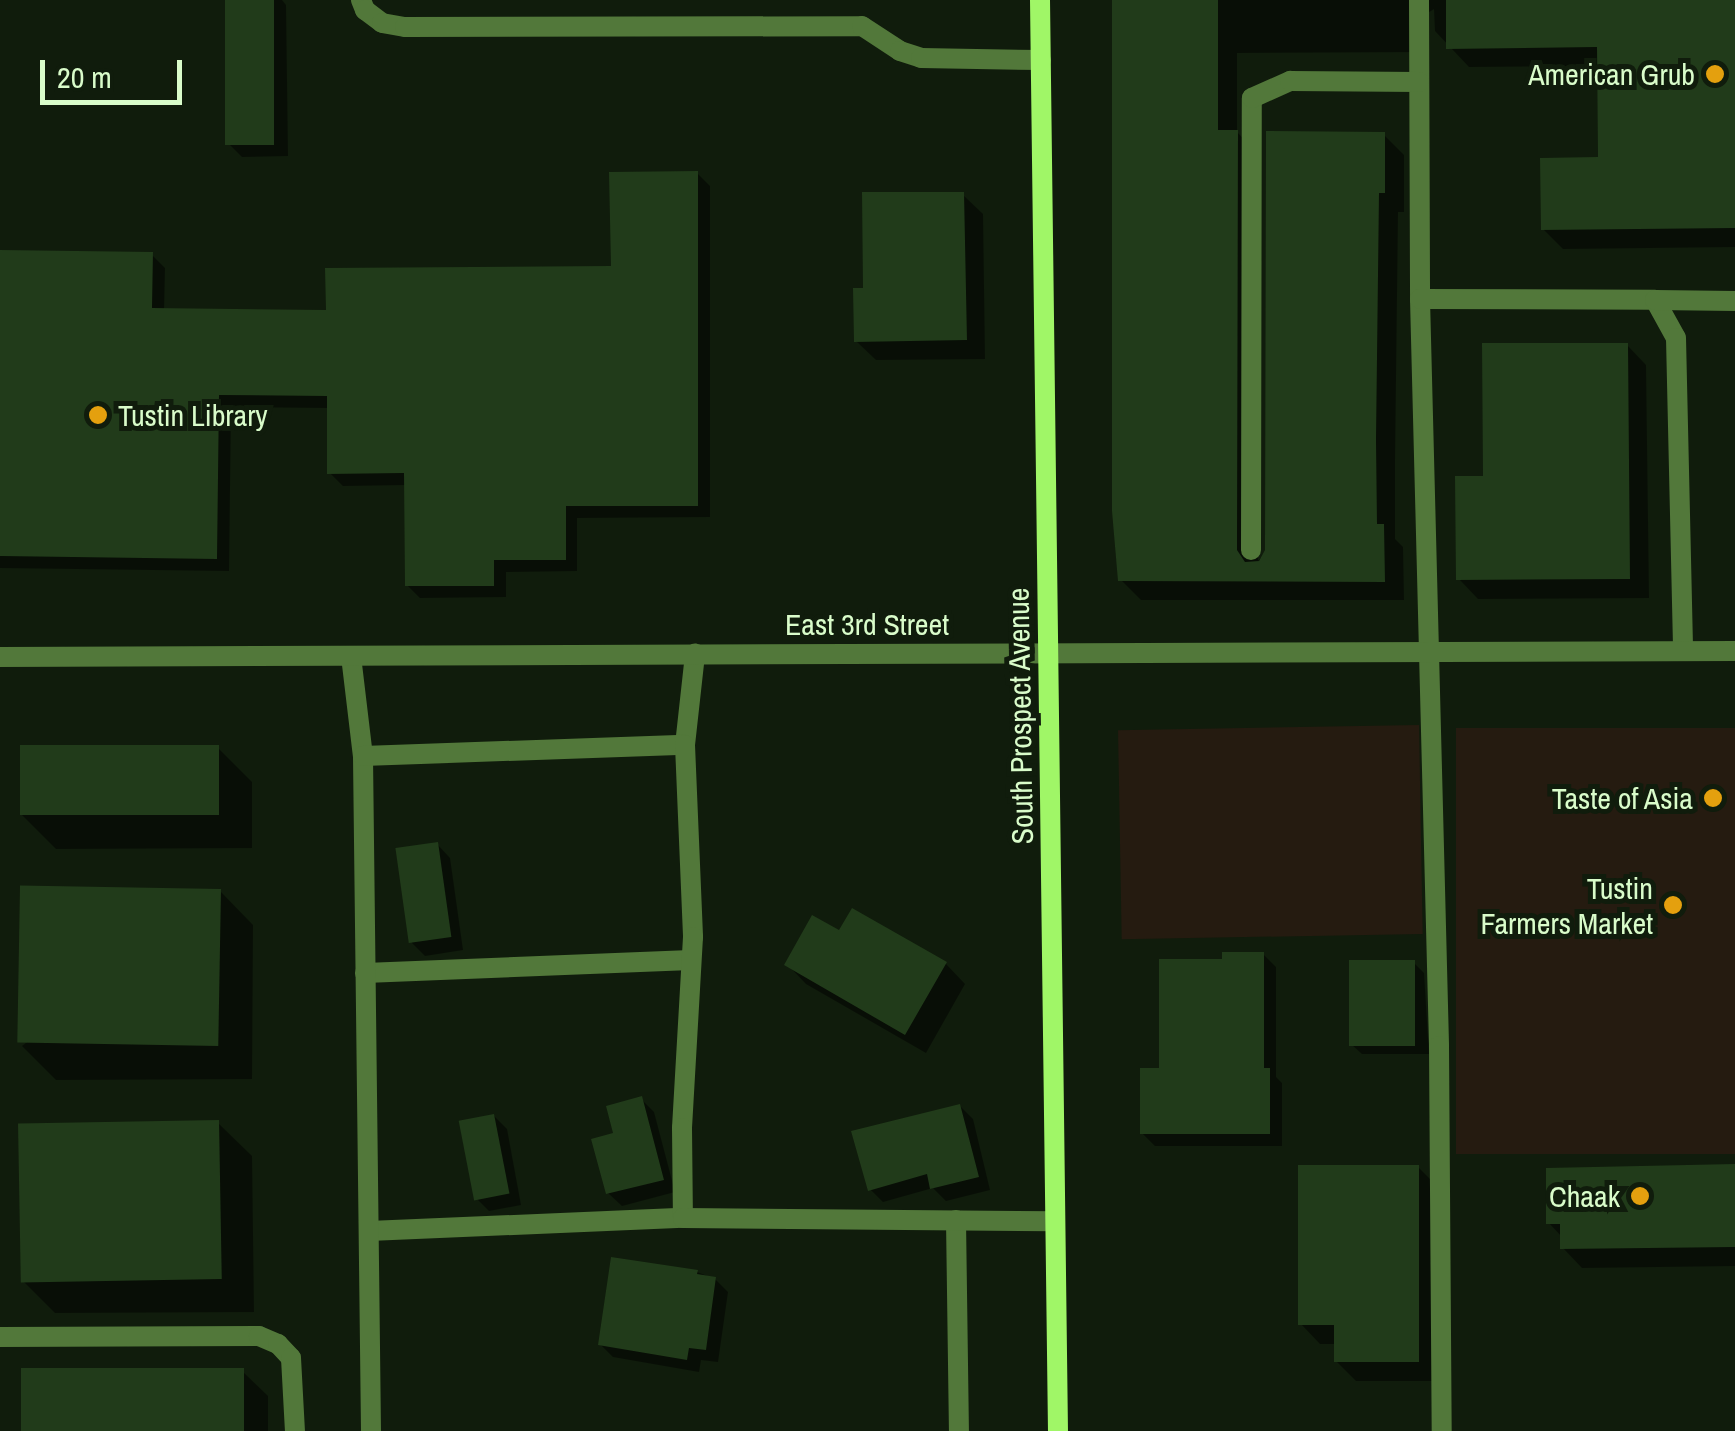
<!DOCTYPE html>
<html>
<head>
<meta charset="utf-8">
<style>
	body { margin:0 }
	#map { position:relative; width:1735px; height:1431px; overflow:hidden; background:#101c0c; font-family:"Archivo Narrow",sans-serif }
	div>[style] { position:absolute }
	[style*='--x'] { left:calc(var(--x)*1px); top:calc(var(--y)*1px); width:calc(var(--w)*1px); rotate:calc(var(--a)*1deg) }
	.green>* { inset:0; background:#251b10; transform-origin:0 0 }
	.shadow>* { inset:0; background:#0007 }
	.building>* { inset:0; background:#213b1a; transform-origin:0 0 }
	.lane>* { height:20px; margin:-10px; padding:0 10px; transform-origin:10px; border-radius:10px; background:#52783a }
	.street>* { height:20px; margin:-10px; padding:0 10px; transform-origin:10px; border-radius:10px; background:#52783a }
	.secondary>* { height:20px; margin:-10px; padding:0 10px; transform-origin:10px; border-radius:10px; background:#a0f667 }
	.dots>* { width:28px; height:28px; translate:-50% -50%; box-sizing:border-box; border:5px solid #101c0c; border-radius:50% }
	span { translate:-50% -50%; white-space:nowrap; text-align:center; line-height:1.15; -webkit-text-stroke:10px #101c0c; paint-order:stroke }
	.poi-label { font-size:30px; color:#d9fcca }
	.right { translate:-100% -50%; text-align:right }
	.left { translate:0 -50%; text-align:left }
	.street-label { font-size:30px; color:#d9fcca }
	.scale { position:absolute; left:40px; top:60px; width:142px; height:45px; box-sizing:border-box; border:5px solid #d9fcca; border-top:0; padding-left:12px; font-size:30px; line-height:35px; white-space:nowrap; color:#d9fcca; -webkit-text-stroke:8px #101c0c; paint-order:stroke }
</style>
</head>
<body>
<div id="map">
	<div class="green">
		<div style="left:1419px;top:725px;width:209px;height:301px;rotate:89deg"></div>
		<div style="left:1735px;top:728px;width:426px;height:279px;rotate:90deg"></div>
	</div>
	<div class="shadow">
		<div style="clip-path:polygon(228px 0,282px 0,286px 5px,288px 156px,242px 157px,229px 144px)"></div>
		<div style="clip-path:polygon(1112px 0,1735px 0,1735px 247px,1563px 249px,1543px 229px,1600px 159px,1600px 66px,1469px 67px,1435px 31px,1434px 9px,1426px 14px,1424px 52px,1237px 53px,1237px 132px,1257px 153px,1258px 561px,1267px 551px,1384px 135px,1404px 155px,1404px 212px,1398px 212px,1395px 462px,1395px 539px,1403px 547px,1404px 600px,1141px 600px,1121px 580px,1121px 564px,1116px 559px)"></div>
		<div style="clip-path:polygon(697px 173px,710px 186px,710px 517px,577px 518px,577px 571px,506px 572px,506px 597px,420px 598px,407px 585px,406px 485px,343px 486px,330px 473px,329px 408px,231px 407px,229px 571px,0 568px,0 253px,152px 255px,165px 268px,164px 311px,328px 313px,613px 269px)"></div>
		<div style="clip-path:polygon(963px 195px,983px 214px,985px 359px,876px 360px,856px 341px,866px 290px)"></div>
		<div style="clip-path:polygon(1627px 345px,1646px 365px,1649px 598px,1478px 599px,1459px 579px,1485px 478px)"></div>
		<div style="clip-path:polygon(218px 748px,252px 782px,252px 848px,56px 849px,22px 815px)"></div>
		<div style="clip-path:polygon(437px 844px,450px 858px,463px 950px,425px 956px,412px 943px)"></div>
		<div style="clip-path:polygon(220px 891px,253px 925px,252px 1079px,56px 1080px,22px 1046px)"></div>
		<div style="clip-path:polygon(853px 911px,946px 964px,965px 984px,926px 1053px,806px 984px,787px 964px,840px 934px)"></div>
		<div style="clip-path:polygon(1263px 954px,1276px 967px,1276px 1077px,1282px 1083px,1282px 1146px,1155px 1146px,1142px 1133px,1161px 1070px,1225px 962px)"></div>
		<div style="clip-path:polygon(1414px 963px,1424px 973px,1429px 1054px,1362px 1054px,1352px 1045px)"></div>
		<div style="clip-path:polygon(641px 1099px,654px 1112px,675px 1192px,622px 1206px,608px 1193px,617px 1135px)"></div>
		<div style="clip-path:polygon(960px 1106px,973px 1119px,990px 1190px,946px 1201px,933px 1188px,883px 1202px,870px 1189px)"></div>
		<div style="clip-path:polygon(494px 1116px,507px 1129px,521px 1205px,489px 1211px,476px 1198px)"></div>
		<div style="clip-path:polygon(218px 1123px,252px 1156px,254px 1312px,55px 1313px,21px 1279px)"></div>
		<div style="clip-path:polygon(1418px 1167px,1438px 1187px,1438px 1381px,1356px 1381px,1336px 1361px,1336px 1344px,1320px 1344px,1301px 1324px)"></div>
		<div style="clip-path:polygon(1735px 1167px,1735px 1266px,1582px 1268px,1563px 1248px,1562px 1237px,1548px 1222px)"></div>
		<div style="clip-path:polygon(697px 1272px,715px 1279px,728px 1292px,718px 1362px,701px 1360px,699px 1372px,613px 1357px,600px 1344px)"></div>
		<div style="clip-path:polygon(242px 1371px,268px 1396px,268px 1431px,23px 1431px)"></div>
	</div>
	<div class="building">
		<div style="left:225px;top:0;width:49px;height:145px"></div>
		<div style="clip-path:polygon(1112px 0,1218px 0,1218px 130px,1238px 130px,1237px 550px,1245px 562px,1259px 561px,1265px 550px,1266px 131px,1385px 132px,1385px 193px,1379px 193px,1376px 440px,1377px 524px,1384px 524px,1385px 582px,1118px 581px,1112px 511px)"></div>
		<div style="clip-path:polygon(1446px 0,1735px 0,1735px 228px,1541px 230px,1540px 158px,1598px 157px,1597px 47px,1446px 49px)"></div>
		<div style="clip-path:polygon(698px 171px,698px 506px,566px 506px,566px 560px,494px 560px,494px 586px,405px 586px,404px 473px,327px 474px,327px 396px,219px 395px,217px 559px,0 556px,0 250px,153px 252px,152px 308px,326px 310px,325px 268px,611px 266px,609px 172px)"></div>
		<div style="clip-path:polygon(862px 192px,964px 192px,967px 340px,854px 342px,853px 288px,863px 288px)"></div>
		<div style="clip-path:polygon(1482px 343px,1628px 343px,1630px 579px,1456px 580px,1455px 476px,1483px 476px)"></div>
		<div style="left:219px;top:745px;width:70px;height:199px;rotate:90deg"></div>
		<div style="left:438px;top:842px;width:96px;height:43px;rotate:82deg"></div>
		<div style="left:221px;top:889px;width:157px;height:201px;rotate:91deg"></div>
		<div style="clip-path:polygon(852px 908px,947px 962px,905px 1035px,784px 965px,812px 915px,839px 930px)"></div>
		<div style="clip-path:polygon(1222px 952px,1264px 952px,1264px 1068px,1270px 1068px,1270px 1134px,1140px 1134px,1140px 1068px,1159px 1068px,1159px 959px,1222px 959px)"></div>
		<div style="left:1349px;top:960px;width:66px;height:86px"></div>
		<div style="clip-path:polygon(642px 1096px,664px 1180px,606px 1194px,591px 1139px,613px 1133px,606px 1106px)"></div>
		<div style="clip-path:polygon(960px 1104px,979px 1177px,930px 1189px,927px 1174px,868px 1191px,851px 1131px)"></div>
		<div style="left:494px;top:1114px;width:81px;height:36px;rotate:79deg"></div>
		<div style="left:219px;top:1120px;width:159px;height:201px;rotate:89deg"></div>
		<div style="clip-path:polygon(1735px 1164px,1735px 1247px,1560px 1249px,1560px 1224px,1546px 1224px,1546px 1168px)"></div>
		<div style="clip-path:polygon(1298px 1165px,1419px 1165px,1419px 1362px,1334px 1362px,1334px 1325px,1298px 1325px)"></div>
		<div style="clip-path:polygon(611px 1257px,698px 1270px,697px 1274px,716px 1277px,706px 1350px,689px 1348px,687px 1360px,598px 1345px)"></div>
		<div style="left:244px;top:1368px;width:63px;height:223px;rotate:90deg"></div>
	</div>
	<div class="lane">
		<div style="--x:361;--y:0;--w:11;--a:68"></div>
		<div style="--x:365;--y:10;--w:21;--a:37"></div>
		<div style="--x:382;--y:23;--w:23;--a:10"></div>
		<div style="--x:405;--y:27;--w:457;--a:-0.1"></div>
		<div style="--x:862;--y:26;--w:45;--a:33.3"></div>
		<div style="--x:900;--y:51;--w:22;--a:18"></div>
		<div style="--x:921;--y:58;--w:120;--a:1"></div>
		<div style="--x:1419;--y:0;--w:299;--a:89.8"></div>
		<div style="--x:1420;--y:299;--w:747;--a:88.54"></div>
		<div style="--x:1439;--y:1046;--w:385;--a:89.6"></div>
		<div style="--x:1420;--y:299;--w:235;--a:0.2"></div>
		<div style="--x:1655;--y:300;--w:43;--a:61.1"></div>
		<div style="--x:1676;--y:338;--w:313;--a:88.7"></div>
		<div style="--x:1655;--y:300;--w:80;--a:0.7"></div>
		<div style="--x:1251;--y:550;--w:452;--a:-89.9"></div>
		<div style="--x:1252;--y:98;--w:42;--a:-24.1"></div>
		<div style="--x:1290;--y:81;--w:129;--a:0.4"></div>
		<div style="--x:351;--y:656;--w:101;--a:83.2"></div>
		<div style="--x:685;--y:745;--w:92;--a:-83.7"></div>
		<div style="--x:365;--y:973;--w:326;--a:-2.3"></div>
		<div style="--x:956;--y:1220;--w:211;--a:89.2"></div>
		<div style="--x:369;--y:1231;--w:314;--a:-2.4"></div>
		<div style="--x:0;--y:1337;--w:259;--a:-0.2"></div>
		<div style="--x:259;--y:1336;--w:21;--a:23"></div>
		<div style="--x:278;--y:1344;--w:19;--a:47"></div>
		<div style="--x:291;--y:1358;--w:73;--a:86.9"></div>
		<div style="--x:371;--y:1431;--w:675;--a:-90.68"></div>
		<div style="--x:363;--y:756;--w:322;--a:-2"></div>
		<div style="--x:685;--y:745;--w:192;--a:87.6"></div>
		<div style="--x:693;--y:937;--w:191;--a:93.3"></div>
		<div style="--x:682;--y:1128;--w:90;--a:89.4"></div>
		<div style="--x:683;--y:1218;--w:372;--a:0.5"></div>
	</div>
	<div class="street">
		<div style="--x:0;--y:657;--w:1735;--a:-0.2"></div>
	</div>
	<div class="secondary">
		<div style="--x:1040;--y:0;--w:1431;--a:89.28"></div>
	</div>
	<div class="dots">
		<div style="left:1715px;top:74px;background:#e4a00e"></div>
		<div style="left:98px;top:415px;background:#e4a00e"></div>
		<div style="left:1713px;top:798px;background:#e4a00e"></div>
		<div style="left:1673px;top:905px;background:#e4a00e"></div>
		<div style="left:1640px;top:1196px;background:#e4a00e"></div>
	</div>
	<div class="poi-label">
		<span class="right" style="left:1695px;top:74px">American Grub</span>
		<span class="left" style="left:118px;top:415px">Tustin Library</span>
		<span class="right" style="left:1693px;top:798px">Taste of Asia</span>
		<span class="right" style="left:1653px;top:905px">Tustin<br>Farmers Market</span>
		<span class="right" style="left:1620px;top:1196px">Chaak</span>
	</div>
	<div class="street-label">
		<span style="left:867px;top:624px">East 3rd Street</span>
		<span style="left:1020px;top:716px;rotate:-91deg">South Prospect Avenue</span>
	</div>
	<div class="scale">20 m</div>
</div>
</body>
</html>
